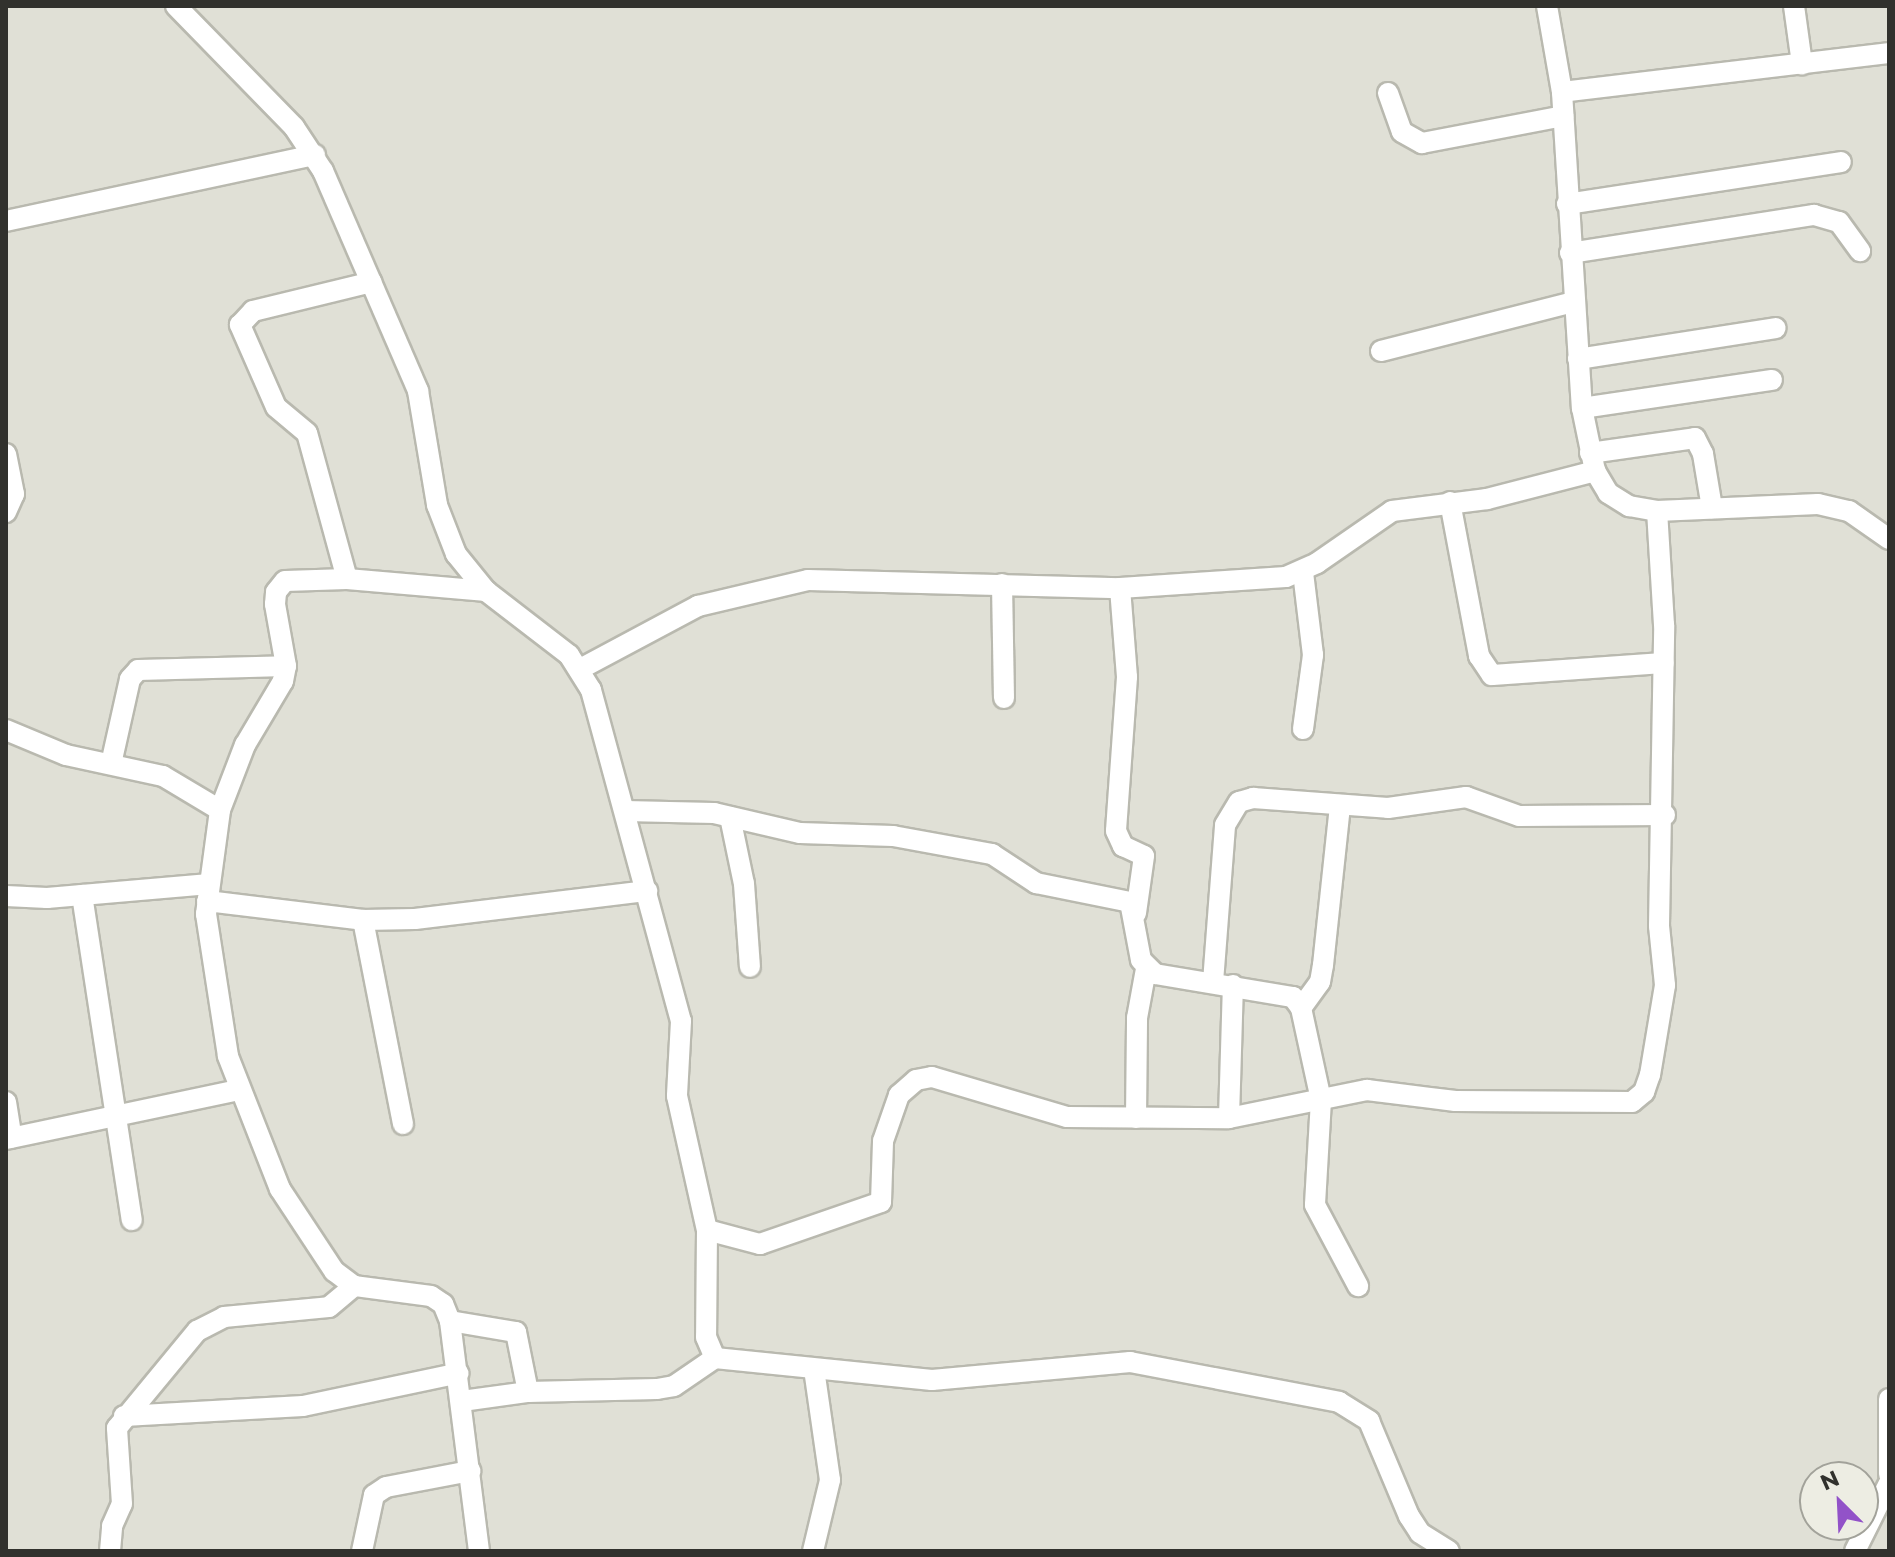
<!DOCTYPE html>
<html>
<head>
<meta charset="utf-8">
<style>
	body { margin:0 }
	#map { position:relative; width:1895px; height:1557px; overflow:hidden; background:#e0e0d6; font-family:Montserrat,sans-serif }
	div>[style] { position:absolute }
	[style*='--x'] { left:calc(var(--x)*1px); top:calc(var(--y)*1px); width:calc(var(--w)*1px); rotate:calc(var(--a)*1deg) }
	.roads { filter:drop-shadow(2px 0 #b9b9af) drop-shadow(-2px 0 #b9b9af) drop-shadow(0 2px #b9b9af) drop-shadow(0 -2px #b9b9af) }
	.street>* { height:20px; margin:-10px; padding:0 10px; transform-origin:10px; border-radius:10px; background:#fff }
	span { translate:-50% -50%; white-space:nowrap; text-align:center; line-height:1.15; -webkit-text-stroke:8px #edede3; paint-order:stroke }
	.frame { position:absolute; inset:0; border:8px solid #31312d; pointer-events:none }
	.north { position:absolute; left:1799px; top:1461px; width:80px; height:80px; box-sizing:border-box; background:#edede3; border:2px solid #a2a29a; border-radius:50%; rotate:336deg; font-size:22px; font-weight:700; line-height:32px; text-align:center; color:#31312d }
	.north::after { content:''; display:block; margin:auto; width:28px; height:36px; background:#9252c8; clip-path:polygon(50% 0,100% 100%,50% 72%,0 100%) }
</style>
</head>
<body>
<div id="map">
	<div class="roads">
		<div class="street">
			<div style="--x:176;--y:6;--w:169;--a:45.7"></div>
			<div style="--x:294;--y:127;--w:53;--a:56.6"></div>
			<div style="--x:323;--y:171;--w:240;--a:66.6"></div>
			<div style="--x:418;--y:391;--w:116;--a:80.5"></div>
			<div style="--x:437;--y:505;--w:53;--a:68.8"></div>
			<div style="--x:456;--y:554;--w:48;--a:51"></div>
			<div style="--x:486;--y:591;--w:105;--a:37.6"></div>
			<div style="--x:569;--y:655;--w:41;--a:57.8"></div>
			<div style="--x:591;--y:690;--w:343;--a:74.8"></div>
			<div style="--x:681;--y:1021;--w:75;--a:93.1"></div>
			<div style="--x:677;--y:1096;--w:137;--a:77.4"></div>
			<div style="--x:707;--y:1230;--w:107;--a:90.5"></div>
			<div style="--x:706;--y:1337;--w:23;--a:67"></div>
			<div style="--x:715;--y:1358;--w:218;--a:5.8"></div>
			<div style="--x:932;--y:1380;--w:199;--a:-5.2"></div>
			<div style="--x:1130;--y:1362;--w:213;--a:10.8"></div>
			<div style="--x:1339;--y:1402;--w:36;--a:32"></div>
			<div style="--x:1369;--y:1421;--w:103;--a:67.2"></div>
			<div style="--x:1409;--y:1516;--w:20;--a:57"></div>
			<div style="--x:1420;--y:1533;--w:34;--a:32"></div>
			<div style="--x:1547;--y:6;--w:87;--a:80.1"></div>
			<div style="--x:1562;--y:92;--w:317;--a:86.4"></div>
			<div style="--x:1582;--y:408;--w:64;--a:78.3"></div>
			<div style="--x:1595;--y:471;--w:26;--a:59"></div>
			<div style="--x:1608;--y:493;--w:25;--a:32"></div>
			<div style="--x:1629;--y:506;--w:28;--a:10"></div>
			<div style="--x:1657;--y:511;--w:161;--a:-2.5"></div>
			<div style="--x:1818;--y:504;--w:32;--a:13"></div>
			<div style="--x:1849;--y:511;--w:49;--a:35"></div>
			<div style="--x:1794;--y:6;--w:59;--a:82.1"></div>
			<div style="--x:1562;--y:92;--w:329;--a:-6.8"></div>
			<div style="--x:1388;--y:93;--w:41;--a:70.3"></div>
			<div style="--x:1402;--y:132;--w:23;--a:29"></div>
			<div style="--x:1422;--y:143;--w:144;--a:-10.8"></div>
			<div style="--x:1567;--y:204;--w:277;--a:-8.7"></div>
			<div style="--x:6;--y:221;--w:316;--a:-12.1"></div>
			<div style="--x:1570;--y:253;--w:247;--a:-8.9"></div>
			<div style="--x:1814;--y:215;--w:26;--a:16"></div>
			<div style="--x:1839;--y:222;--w:36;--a:54"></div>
			<div style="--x:1381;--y:351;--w:198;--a:-14.3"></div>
			<div style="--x:1578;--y:359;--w:200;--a:-8.9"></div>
			<div style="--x:1582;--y:408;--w:192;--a:-8.4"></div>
			<div style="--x:1590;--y:453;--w:106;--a:-8.1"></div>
			<div style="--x:1695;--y:438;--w:18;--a:63"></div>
			<div style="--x:1703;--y:454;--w:55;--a:80.5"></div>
			<div style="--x:6;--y:454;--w:41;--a:78.7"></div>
			<div style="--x:14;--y:494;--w:20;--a:114"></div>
			<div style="--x:1450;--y:502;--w:157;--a:79.3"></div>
			<div style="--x:1479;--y:656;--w:23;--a:56"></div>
			<div style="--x:1492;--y:675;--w:172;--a:-4"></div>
			<div style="--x:347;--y:579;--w:151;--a:-105.3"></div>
			<div style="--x:307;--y:433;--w:40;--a:-140"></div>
			<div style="--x:276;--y:407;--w:90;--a:-113.7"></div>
			<div style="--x:240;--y:325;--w:19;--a:-47"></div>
			<div style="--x:253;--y:311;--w:122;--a:-13.7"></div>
			<div style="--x:1002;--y:584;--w:114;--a:89"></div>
			<div style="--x:1120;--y:588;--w:89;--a:85.5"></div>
			<div style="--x:1127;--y:677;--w:154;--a:94.1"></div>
			<div style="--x:1116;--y:831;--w:17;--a:65"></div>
			<div style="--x:1123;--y:846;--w:23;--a:25"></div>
			<div style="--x:1144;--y:856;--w:58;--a:98"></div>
			<div style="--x:580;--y:669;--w:134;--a:-28.1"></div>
			<div style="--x:698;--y:606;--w:113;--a:-13.3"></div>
			<div style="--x:808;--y:580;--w:312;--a:1.5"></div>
			<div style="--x:1120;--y:588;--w:166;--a:-3.8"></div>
			<div style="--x:1286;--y:577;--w:34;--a:-24"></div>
			<div style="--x:1317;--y:563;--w:91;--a:-34.7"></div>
			<div style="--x:1392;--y:511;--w:96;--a:-7.2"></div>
			<div style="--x:1487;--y:499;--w:112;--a:-14.5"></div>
			<div style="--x:1303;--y:729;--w:75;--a:-82.3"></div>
			<div style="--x:1313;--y:655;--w:84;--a:-96.9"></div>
			<div style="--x:6;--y:730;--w:65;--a:22.6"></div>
			<div style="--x:66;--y:755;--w:99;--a:12.2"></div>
			<div style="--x:163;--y:776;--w:66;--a:30.8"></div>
			<div style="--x:111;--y:764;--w:87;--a:-77.4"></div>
			<div style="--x:130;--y:679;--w:12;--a:-48"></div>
			<div style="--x:138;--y:670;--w:148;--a:-1.5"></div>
			<div style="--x:625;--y:811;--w:89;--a:1.3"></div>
			<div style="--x:714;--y:813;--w:88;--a:13.1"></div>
			<div style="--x:800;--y:833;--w:93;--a:1.8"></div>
			<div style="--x:893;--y:836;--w:101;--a:10.3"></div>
			<div style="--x:992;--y:854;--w:53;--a:33.4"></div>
			<div style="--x:1036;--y:883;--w:96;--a:11.4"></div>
			<div style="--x:1130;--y:902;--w:59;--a:79.3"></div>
			<div style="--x:1141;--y:960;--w:20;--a:45"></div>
			<div style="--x:1155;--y:974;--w:140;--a:9.5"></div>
			<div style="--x:1293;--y:997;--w:14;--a:54"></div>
			<div style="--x:1301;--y:1008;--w:94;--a:77.7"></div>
			<div style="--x:1321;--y:1100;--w:105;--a:93.3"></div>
			<div style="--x:1315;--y:1205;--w:92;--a:62"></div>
			<div style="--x:730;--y:817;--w:68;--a:78.2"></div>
			<div style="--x:744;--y:884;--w:83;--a:85.9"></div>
			<div style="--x:82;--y:895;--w:329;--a:81.3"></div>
			<div style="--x:6;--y:896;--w:41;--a:2.8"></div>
			<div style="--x:47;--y:898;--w:163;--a:-4.9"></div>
			<div style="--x:207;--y:901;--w:157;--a:6.9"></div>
			<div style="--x:363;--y:920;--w:52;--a:-1.1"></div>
			<div style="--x:415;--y:919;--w:234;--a:-6.9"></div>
			<div style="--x:363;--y:920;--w:208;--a:78.9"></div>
			<div style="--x:1213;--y:982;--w:157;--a:-85.6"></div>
			<div style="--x:1225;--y:825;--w:27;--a:-59"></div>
			<div style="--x:1239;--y:802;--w:15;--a:-16"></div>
			<div style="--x:1253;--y:798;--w:135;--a:4.2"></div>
			<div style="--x:1388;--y:808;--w:79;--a:-8"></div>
			<div style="--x:1466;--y:797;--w:56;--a:19.7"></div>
			<div style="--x:1519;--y:816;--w:146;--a:-0.4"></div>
			<div style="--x:1301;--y:1008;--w:32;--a:-54"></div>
			<div style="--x:1320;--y:982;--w:17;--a:-80"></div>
			<div style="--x:1323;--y:965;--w:161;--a:-83.9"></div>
			<div style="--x:6;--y:1102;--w:36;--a:81"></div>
			<div style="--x:1136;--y:1118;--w:100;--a:-89.4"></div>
			<div style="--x:1137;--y:1018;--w:50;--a:-79.6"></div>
			<div style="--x:1229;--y:1118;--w:133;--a:-88.3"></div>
			<div style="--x:6;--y:1139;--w:237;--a:-11.9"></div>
			<div style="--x:707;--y:1230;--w:55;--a:14.8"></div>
			<div style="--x:760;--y:1244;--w:128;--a:-19.1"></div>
			<div style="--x:881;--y:1202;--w:61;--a:-88.1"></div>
			<div style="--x:883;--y:1141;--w:49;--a:-70.8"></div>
			<div style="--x:899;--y:1095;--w:23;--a:-41"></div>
			<div style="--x:916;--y:1080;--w:16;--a:-11"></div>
			<div style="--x:932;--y:1077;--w:141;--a:16.5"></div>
			<div style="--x:1067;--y:1117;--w:162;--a:0.4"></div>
			<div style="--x:1229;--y:1118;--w:141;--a:-11.5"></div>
			<div style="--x:1367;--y:1090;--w:89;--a:7.1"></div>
			<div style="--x:1455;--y:1101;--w:177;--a:0.3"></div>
			<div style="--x:1632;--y:1102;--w:16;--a:-40"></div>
			<div style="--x:1644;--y:1092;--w:18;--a:-71"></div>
			<div style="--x:1650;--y:1075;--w:91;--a:-80.5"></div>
			<div style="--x:1665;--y:985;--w:59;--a:-95.8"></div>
			<div style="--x:1659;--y:926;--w:301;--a:-89"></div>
			<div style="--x:1664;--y:625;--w:114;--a:-93.5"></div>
			<div style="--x:450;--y:1321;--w:67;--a:9.5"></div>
			<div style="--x:516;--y:1332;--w:61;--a:78.7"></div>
			<div style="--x:1889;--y:1399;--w:75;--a:90"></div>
			<div style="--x:462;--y:1401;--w:67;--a:-7.8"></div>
			<div style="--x:528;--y:1392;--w:129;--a:-1.3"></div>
			<div style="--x:657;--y:1389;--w:17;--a:-10"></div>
			<div style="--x:674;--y:1386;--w:50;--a:-34.3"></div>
			<div style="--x:124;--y:1416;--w:179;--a:-3.2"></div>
			<div style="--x:303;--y:1406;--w:159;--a:-11.9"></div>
			<div style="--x:110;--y:1551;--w:25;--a:-85"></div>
			<div style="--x:112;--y:1526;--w:24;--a:-66"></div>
			<div style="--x:122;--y:1504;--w:76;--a:-93.8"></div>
			<div style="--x:117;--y:1428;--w:126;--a:-50.5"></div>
			<div style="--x:197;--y:1331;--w:30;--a:-27"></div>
			<div style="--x:224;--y:1317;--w:105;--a:-5.4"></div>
			<div style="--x:329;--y:1307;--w:33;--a:-40"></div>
			<div style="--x:362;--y:1551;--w:57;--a:-77.9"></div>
			<div style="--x:374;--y:1495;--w:14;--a:-34"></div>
			<div style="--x:386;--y:1487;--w:86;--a:-10.8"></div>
			<div style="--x:479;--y:1551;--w:232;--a:-97.2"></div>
			<div style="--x:450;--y:1321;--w:18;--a:-112"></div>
			<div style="--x:443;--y:1304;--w:14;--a:-146"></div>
			<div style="--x:431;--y:1296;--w:78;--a:-172.6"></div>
			<div style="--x:354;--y:1286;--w:25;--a:-143"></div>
			<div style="--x:334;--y:1271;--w:98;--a:-123.4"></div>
			<div style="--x:280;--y:1189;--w:143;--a:-111.4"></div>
			<div style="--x:228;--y:1056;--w:144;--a:-98.8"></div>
			<div style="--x:206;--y:914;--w:105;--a:-82.3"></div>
			<div style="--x:220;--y:810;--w:70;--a:-69"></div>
			<div style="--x:245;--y:745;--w:74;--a:-59.3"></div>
			<div style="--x:283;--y:681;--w:15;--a:-79"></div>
			<div style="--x:286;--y:666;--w:63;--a:-100.1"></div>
			<div style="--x:275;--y:604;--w:12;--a:-85"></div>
			<div style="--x:276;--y:592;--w:14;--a:-51"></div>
			<div style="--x:285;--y:581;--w:62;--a:-1.8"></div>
			<div style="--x:347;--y:579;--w:140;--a:4.9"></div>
			<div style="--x:813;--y:1551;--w:73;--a:-76.5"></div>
			<div style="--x:830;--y:1480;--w:112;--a:-98.2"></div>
			<div style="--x:1855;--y:1551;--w:76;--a:-63.4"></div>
		</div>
	</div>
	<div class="frame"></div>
	<div class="north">N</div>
</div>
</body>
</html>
